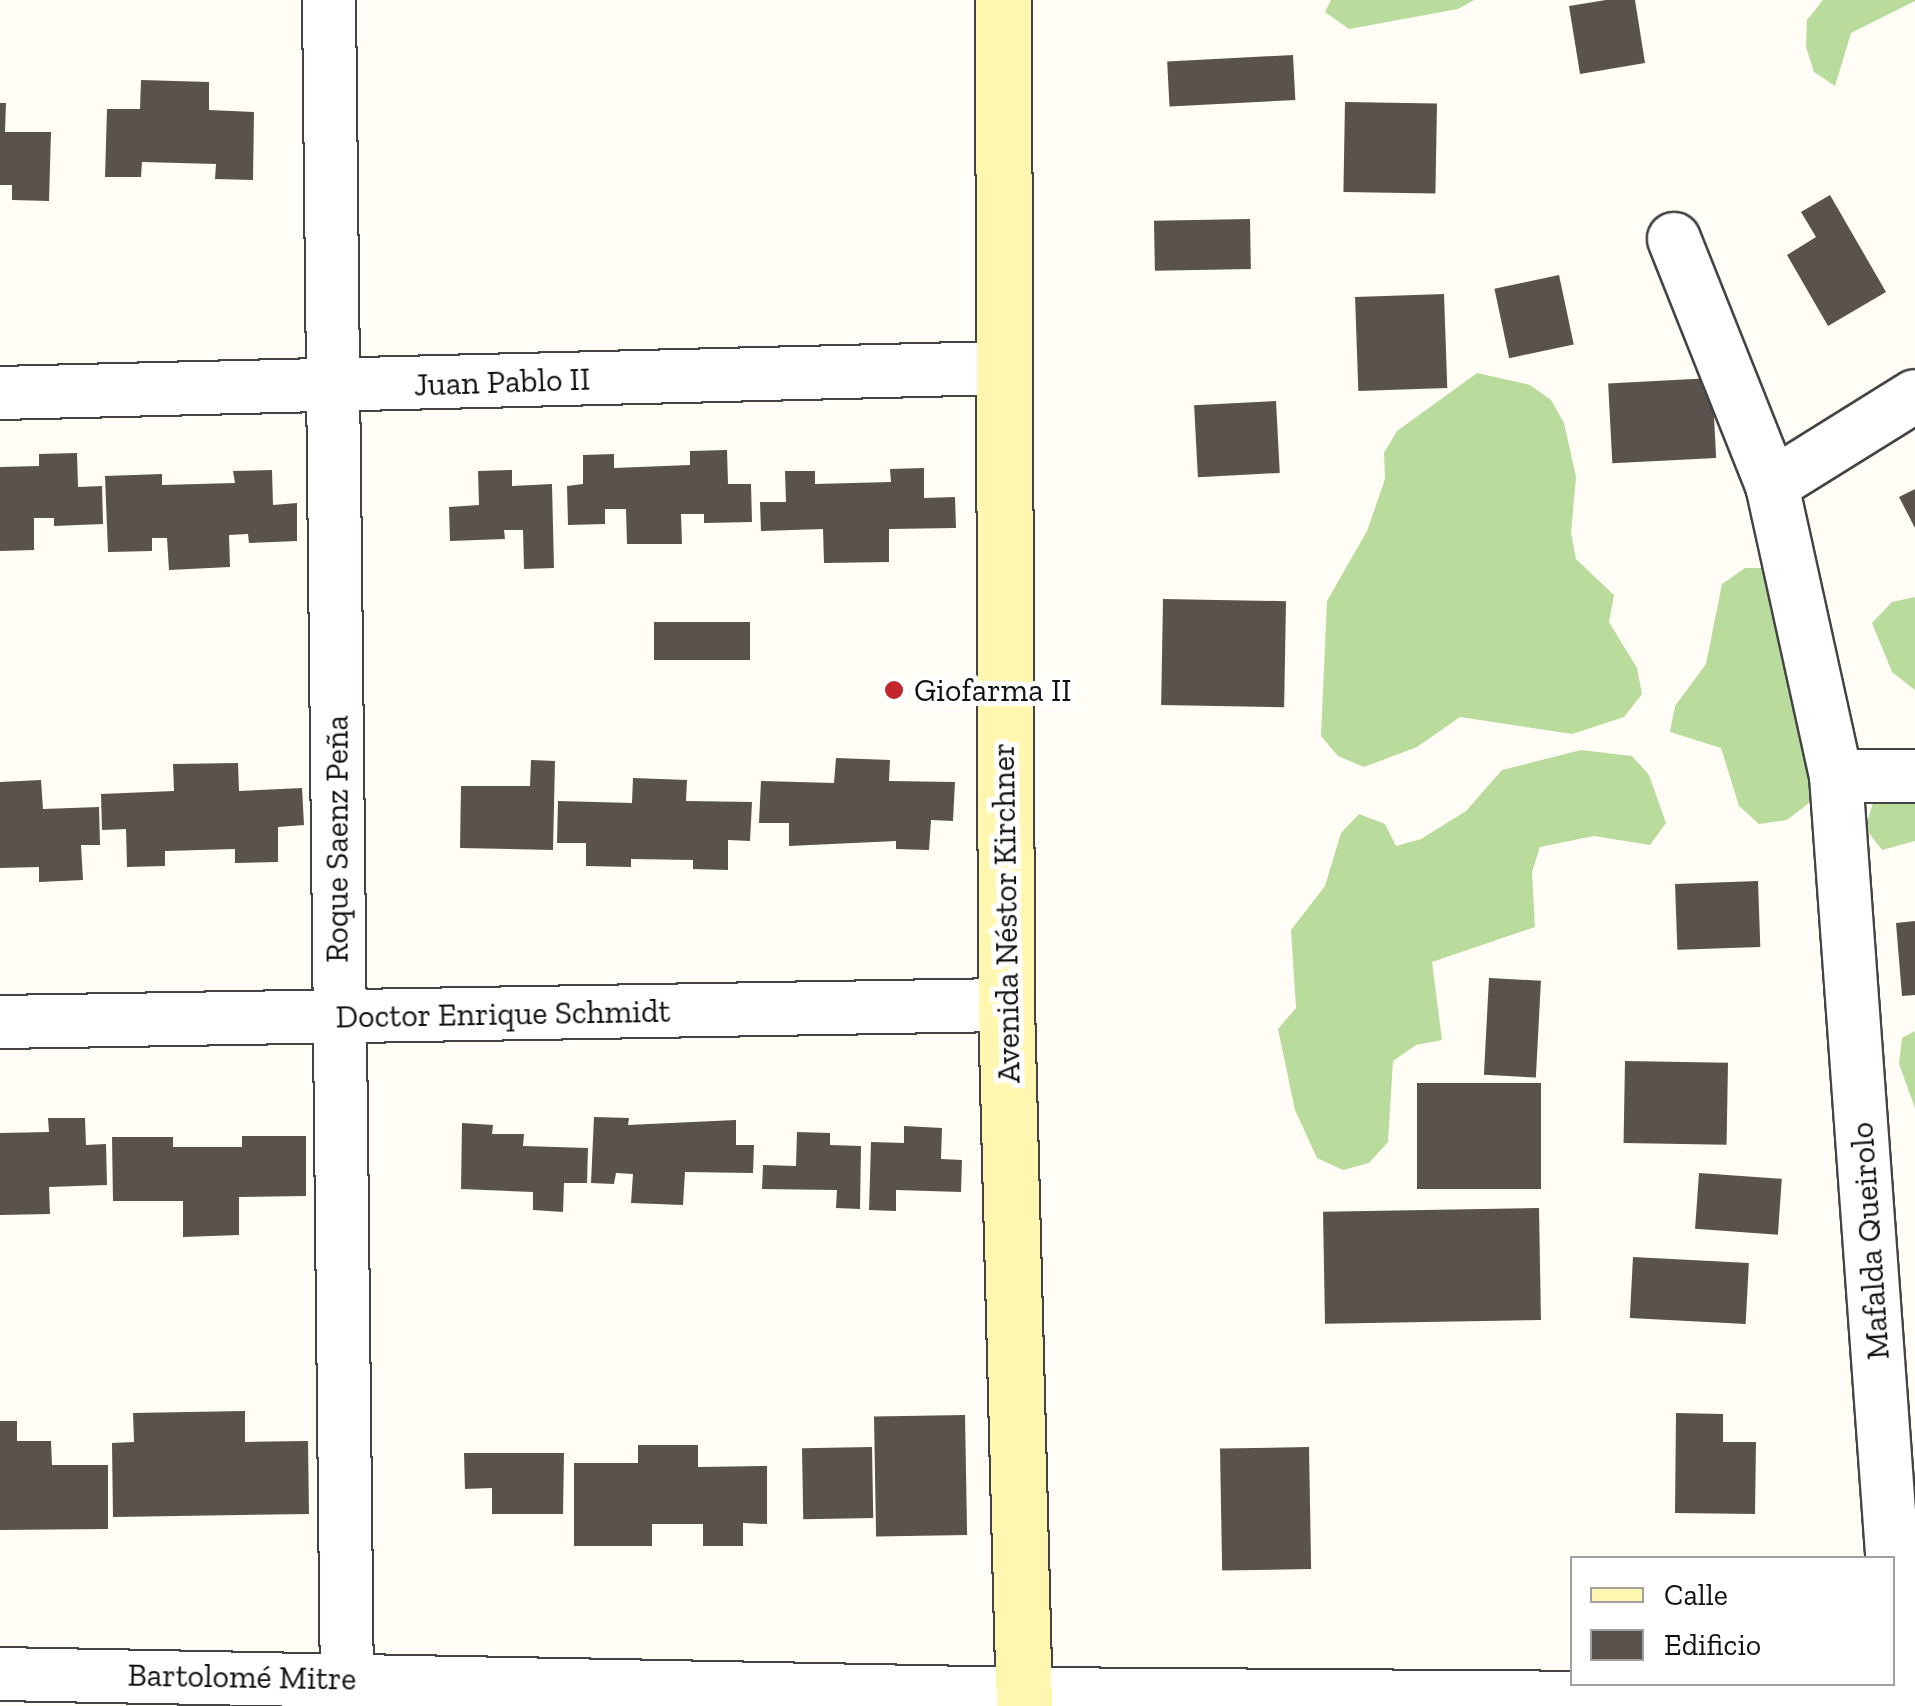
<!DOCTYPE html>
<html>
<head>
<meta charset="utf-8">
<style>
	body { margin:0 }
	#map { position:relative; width:1915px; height:1706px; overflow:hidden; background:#fffdf5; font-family:"Zilla Slab",serif }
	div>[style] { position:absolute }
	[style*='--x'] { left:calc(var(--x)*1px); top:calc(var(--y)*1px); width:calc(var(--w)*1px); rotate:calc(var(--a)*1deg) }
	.forest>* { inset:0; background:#b9dc9c }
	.building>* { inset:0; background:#5a524d; transform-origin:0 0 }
	.roads { filter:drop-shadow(2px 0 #444) drop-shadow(-2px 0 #444) drop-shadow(0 2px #444) drop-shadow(0 -2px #444) }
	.minor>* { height:52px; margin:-26px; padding:0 26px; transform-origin:26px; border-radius:26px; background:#fff }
	.secondary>* { height:55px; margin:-27.5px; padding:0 27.5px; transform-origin:27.5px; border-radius:27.5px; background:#fff6b0 }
	.dots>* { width:28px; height:28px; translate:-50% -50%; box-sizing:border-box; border:5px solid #fff; border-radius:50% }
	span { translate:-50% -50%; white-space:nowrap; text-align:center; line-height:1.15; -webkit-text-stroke:10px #fff; paint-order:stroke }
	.street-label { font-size:32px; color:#111 }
	.poi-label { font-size:32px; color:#111 }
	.left { translate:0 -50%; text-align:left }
	.legend { position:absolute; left:1570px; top:1556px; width:325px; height:130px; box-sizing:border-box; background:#fff; border:2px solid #a0a0a0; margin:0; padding:12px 18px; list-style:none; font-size:30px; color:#111 }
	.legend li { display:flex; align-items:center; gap:20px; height:50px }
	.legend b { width:50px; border:2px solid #a0a0a0 }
</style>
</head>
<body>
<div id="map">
	<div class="forest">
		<div style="clip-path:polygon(1331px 0,1474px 0,1458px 9px,1349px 29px,1325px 12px)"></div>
		<div style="clip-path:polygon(1823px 0,1915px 0,1915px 1px,1851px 33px,1835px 86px,1814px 72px,1806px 47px,1807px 20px)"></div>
		<div style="clip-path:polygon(1477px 373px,1530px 385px,1551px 400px,1564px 423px,1576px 477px,1571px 533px,1576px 559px,1614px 595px,1609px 622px,1637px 668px,1642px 694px,1624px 717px,1572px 734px,1460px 717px,1417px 747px,1364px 767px,1338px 756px,1321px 736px,1327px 601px,1367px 531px,1385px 479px,1384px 453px,1397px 431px)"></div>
		<div style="clip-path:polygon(1745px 568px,1773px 568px,1815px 776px,1809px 803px,1787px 820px,1759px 824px,1739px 806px,1721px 748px,1670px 732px,1675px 706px,1706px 664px,1722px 584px)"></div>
		<div style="clip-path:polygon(1915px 597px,1915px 690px,1892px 672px,1872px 623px,1892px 602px)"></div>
		<div style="clip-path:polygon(1581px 750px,1632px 756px,1649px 775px,1666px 823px,1650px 845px,1594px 836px,1540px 847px,1532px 872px,1535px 927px,1432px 962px,1442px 1040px,1416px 1045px,1393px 1061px,1388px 1142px,1369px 1163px,1343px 1170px,1317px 1158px,1295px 1110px,1278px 1029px,1296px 1008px,1291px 930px,1325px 886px,1341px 833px,1359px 814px,1385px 824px,1396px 846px,1421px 839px,1466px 811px,1502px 770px)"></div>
		<div style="clip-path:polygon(1915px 781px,1915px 841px,1882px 850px,1865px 828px,1874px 800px)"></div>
		<div style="clip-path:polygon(1915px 1031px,1915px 1108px,1899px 1064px,1902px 1038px)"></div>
	</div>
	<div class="building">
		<div style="clip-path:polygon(1606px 0,1635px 0,1645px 63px,1580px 74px,1569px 6px)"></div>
		<div style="left:1293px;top:55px;width:45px;height:126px;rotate:87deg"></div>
		<div style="clip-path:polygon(141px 80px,209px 82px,209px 110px,254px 112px,253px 180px,215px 179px,216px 164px,142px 162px,141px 177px,105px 177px,107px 109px,140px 109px)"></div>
		<div style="left:1345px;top:102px;width:92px;height:90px;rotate:1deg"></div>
		<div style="clip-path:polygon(0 103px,6px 103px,5px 132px,51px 132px,49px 201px,12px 200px,12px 185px,0 185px)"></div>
		<div style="clip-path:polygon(1830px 195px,1886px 292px,1828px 326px,1787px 255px,1816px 237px,1801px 212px)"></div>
		<div style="left:1250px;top:219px;width:50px;height:96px;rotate:89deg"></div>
		<div style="left:1559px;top:275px;width:71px;height:66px;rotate:78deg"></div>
		<div style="left:1444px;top:294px;width:94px;height:89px;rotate:88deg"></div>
		<div style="left:1712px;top:378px;width:80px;height:104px;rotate:87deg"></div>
		<div style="left:1276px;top:401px;width:72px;height:82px;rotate:87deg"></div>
		<div style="clip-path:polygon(727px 450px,728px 484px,751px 484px,752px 522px,704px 523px,704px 514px,681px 514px,682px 544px,627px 544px,626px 509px,605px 509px,605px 524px,568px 525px,567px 486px,583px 484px,583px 455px,614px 454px,614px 468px,690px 465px,690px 451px)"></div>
		<div style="clip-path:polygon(77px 453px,78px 487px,102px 486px,103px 524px,54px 526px,54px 518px,34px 518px,34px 550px,0 551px,0 467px,39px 466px,39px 454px)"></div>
		<div style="clip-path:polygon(924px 468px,924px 498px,955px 497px,956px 528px,889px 529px,889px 562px,824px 563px,823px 529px,761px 531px,760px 502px,786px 502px,785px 471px,815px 471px,815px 484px,891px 482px,890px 469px)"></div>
		<div style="clip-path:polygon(272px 470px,273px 505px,297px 503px,297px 541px,249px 543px,248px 534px,229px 535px,230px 567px,169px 570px,167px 538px,152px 538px,152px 551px,108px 552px,105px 476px,162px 474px,162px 485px,235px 483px,233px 471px)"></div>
		<div style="clip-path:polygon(512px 470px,512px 486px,552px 484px,554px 568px,524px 569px,523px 530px,504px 530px,505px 539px,450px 541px,449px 507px,479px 505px,478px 471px)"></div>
		<div style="clip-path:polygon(1915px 489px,1915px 528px,1899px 497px)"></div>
		<div style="left:1163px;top:599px;width:123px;height:106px;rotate:1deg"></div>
		<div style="left:750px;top:622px;width:38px;height:96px;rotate:90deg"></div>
		<div style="clip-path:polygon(836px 758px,890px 760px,889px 781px,955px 782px,953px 821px,931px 820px,929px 850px,896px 849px,896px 841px,789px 846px,789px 823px,759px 823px,761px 781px,834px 783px)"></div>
		<div style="clip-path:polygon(531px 760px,555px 761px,553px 850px,460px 848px,461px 786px,530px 786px)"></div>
		<div style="clip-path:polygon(238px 763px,239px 791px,302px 788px,304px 825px,278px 827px,278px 862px,235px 863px,235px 849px,165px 851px,165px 866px,127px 867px,126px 829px,102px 830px,101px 794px,174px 791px,173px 764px)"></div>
		<div style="clip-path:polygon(633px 778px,687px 780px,686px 801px,752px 802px,750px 841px,728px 840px,728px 870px,693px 869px,693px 860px,631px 859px,631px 867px,586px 866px,586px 843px,557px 843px,558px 801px,632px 803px)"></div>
		<div style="clip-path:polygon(41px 780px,43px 809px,99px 807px,100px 845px,81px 845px,83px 880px,39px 882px,39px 867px,0 868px,0 782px)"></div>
		<div style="left:1758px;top:881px;width:66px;height:83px;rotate:88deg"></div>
		<div style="clip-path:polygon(1915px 921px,1915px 995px,1902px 996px,1896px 923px)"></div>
		<div style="left:1489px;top:978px;width:52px;height:97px;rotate:3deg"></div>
		<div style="left:1625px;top:1061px;width:103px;height:82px;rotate:1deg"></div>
		<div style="left:1417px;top:1083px;width:124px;height:106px"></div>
		<div style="clip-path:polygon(594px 1117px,629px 1118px,628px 1125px,736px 1120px,736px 1145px,754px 1145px,753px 1173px,685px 1172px,683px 1205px,631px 1203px,633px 1174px,616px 1173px,614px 1184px,591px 1183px)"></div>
		<div style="clip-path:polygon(48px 1118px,85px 1118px,86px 1145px,106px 1144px,107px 1185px,49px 1187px,50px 1214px,0 1215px,0 1133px,49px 1132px)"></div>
		<div style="clip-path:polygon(462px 1123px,493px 1125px,492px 1134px,524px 1134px,523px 1146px,588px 1148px,587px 1183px,564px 1183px,563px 1212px,533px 1210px,533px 1192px,461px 1189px)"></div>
		<div style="clip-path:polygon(904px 1126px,942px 1128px,941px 1159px,962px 1160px,961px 1192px,896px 1190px,896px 1211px,869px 1210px,871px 1142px,904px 1143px)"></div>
		<div style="clip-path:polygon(797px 1132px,830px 1133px,830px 1145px,861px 1146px,860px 1209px,836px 1208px,837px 1190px,762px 1189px,763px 1165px,796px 1166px)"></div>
		<div style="clip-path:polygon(242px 1136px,306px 1136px,306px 1196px,239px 1197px,239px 1235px,183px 1237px,183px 1201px,113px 1201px,112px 1137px,173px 1137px,173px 1147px,242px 1147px)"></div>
		<div style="left:1699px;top:1173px;width:83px;height:56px;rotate:4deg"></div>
		<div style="left:1539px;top:1208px;width:112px;height:216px;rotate:89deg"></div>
		<div style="left:1633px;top:1257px;width:116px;height:61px;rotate:3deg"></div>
		<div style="clip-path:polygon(245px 1411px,245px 1442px,308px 1441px,309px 1514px,113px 1517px,112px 1443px,134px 1442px,133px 1413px)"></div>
		<div style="clip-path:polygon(1676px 1413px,1723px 1414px,1723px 1442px,1756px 1442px,1755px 1514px,1675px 1513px)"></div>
		<div style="left:965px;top:1415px;width:120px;height:91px;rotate:89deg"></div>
		<div style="clip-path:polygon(0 1421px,17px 1421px,17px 1441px,51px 1441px,52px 1465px,108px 1465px,108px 1529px,0 1530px)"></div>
		<div style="clip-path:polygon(638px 1445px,698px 1445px,698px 1467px,767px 1466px,767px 1524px,743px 1523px,743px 1546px,703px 1546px,703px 1524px,652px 1524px,652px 1546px,574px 1546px,574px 1463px,638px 1463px)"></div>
		<div style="left:872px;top:1447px;width:71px;height:70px;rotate:89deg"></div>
		<div style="left:1309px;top:1447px;width:122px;height:89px;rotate:89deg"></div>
		<div style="clip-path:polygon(464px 1453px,564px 1453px,563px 1514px,492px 1514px,492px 1488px,465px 1489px)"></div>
	</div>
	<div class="roads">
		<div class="minor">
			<div style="--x:329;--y:0;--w:1678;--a:89.39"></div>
			<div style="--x:1674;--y:239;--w:265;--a:68.3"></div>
			<div style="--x:1772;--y:485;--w:298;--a:77.6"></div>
			<div style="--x:1836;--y:776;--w:932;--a:85.88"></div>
			<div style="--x:0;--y:393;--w:1003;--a:-1.43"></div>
			<div style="--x:1772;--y:485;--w:168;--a:-31.9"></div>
			<div style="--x:1836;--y:776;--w:79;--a:0"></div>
			<div style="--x:0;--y:1022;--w:1006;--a:-0.97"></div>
			<div style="--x:0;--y:1674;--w:1024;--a:1.12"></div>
			<div style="--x:1024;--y:1694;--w:891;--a:0.39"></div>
		</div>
		<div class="secondary">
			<div style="--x:1003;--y:0;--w:1005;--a:89.83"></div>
			<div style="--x:1006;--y:1005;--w:701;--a:88.53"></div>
		</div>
	</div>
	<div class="dots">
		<div style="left:894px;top:690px;background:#c4262e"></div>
	</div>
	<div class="street-label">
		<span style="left:502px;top:382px;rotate:-2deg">Juan Pablo II</span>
		<span style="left:337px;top:839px;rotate:-90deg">Roque Saenz Peña</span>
		<span style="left:1006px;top:913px;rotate:-91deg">Avenida Néstor Kirchner</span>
		<span style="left:503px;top:1014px;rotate:-1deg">Doctor Enrique Schmidt</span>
		<span style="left:1870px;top:1241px;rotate:-94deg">Mafalda Queirolo</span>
		<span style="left:242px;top:1677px;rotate:1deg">Bartolomé Mitre</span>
	</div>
	<div class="poi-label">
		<span class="left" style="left:914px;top:690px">Giofarma II</span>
	</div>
	<ul class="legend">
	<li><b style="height:12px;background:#fff6b0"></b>Calle</li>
	<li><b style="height:28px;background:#5a524d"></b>Edificio</li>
	</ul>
</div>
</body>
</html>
